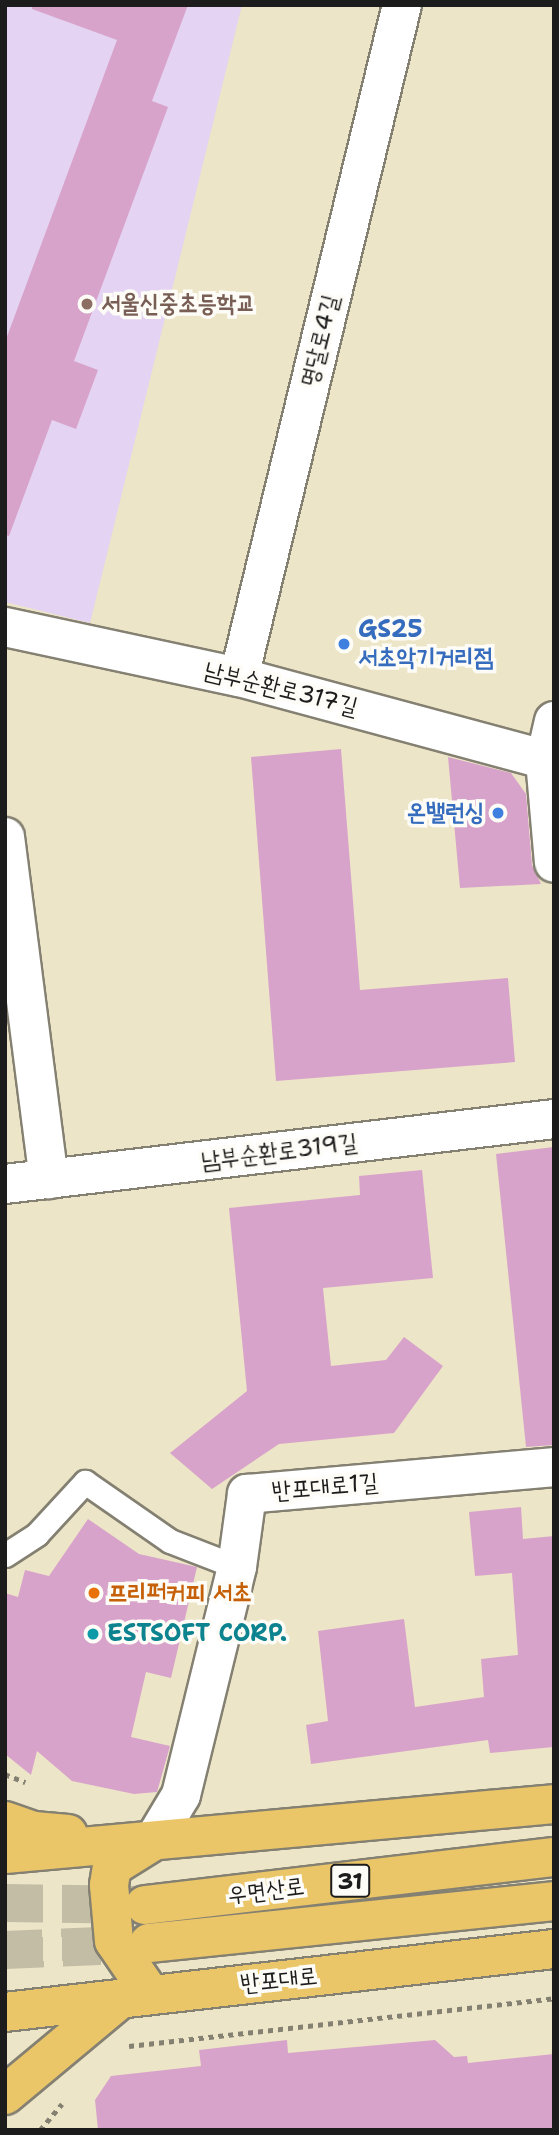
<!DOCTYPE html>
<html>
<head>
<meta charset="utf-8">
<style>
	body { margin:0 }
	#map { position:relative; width:559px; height:2135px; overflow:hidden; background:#ede5c7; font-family:"Shantell Sans","Poor Story",sans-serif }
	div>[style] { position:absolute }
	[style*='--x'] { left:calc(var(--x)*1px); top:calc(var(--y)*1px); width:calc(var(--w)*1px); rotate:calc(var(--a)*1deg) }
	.built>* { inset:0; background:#e4d3f2 }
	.building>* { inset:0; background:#d8a3ca }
	.highway-tunnel>* { height:38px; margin-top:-19px; transform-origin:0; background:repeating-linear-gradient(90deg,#c3bda5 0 38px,transparent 0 57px) }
	.path>* { height:4.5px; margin-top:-2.25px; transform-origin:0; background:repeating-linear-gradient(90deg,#848072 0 5px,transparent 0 10px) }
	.roads { filter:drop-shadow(2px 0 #848072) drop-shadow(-2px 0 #848072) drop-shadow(0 2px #848072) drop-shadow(0 -2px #848072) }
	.lane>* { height:23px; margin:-11.5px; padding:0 11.5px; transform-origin:11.5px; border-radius:11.5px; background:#fff }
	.street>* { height:38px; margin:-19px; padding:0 19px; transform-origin:19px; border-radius:19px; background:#fff }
	.primary>* { height:38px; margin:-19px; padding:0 19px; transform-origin:19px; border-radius:19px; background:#ebc669 }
	.highway>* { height:38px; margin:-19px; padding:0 19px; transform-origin:19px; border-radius:19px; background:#ebc669 }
	.dots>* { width:19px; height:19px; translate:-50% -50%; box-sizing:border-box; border:4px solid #fdfcf7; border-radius:50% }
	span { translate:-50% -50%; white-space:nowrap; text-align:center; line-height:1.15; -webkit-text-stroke:7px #fdfcf7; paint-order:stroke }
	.shield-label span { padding:2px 5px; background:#fdfcf7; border:2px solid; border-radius:5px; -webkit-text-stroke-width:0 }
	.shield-label { font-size:23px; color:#1c1c1c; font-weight:700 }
	.education-label { font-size:24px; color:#785e54; font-weight:700 }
	.left { translate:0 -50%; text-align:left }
	.street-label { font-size:24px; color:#1c1c1c }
	.shop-label { font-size:24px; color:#366cbe; font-weight:700 }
	.right { translate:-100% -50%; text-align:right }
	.food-label { font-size:24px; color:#c56008; font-weight:700 }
	.culture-label { font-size:24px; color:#0d838f; font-weight:700 }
	.frame { position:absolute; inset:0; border:7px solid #1c1c1c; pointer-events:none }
</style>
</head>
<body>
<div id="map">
	<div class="built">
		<div style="clip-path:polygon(5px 5px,242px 5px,90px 623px,5px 602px)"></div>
	</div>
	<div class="building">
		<div style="clip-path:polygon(32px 5px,188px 5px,152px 101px,168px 107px,74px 361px,98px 370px,76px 429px,52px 420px,9px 536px,5px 535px,5px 342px,117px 40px,32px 9px)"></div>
		<div style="clip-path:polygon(341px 749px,360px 990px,508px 978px,515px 1062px,276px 1081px,251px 757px)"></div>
		<div style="clip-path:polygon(448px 757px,511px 773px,526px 794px,532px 865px,541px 884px,460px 888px)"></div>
		<div style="clip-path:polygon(554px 1147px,554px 1445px,526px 1447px,496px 1154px)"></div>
		<div style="clip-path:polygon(422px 1170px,433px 1278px,323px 1288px,331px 1366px,386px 1360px,404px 1337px,443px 1366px,394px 1433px,279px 1444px,212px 1489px,170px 1453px,247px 1391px,229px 1208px,360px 1195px,359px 1176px)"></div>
		<div style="clip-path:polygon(521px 1507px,523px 1539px,554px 1536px,554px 1747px,490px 1753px,488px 1740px,311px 1764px,306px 1725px,328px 1721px,318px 1631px,404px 1619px,415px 1707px,484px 1697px,481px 1659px,518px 1655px,512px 1573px,475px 1576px,469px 1512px)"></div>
		<div style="clip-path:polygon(88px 1519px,139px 1554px,197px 1567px,171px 1678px,146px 1672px,131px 1737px,170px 1746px,157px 1792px,134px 1794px,72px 1781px,37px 1751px,31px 1775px,5px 1754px,5px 1593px,18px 1597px,25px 1570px,49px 1576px)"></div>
		<div style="clip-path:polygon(287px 2040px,288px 2053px,435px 2040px,454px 2057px,467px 2056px,468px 2063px,554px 2054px,554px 2130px,98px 2130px,95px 2100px,111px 2076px,201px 2066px,199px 2050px)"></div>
	</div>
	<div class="highway-tunnel">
		<div style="--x:5;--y:1903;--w:138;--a:0.8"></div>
		<div style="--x:5;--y:1950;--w:141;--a:-2.4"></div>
	</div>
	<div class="path">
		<div style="--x:5;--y:1774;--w:22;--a:22"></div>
		<div style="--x:129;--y:2046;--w:428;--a:-6.4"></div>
		<div style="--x:40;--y:2130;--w:34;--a:-50"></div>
	</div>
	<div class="roads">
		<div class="lane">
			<div style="--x:5;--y:1555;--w:38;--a:-33"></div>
			<div style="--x:37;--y:1534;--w:71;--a:-47.3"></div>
			<div style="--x:85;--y:1482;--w:103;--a:34.8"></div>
			<div style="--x:170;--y:1541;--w:72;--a:21.2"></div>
		</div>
		<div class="street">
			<div style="--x:5;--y:627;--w:239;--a:12.1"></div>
			<div style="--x:239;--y:677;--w:326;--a:15.1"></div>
			<div style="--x:239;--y:677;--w:691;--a:-76.37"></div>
			<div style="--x:554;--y:721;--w:40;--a:103"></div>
			<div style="--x:545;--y:760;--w:103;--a:85"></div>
			<div style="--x:5;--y:837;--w:345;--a:82.7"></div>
			<div style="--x:5;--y:1184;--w:553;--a:-6.75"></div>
			<div style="--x:154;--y:1840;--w:52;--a:-59"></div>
			<div style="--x:181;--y:1795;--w:235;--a:-76.2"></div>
			<div style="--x:237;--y:1567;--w:74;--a:-82.2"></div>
			<div style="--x:247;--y:1494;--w:308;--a:-5"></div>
		</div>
		<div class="primary">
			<div style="--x:5;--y:1821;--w:31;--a:19"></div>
			<div style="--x:34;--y:1831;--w:34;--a:5"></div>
			<div style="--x:5;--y:1854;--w:551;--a:-5.2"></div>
			<div style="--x:151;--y:1995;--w:65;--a:-124.4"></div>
			<div style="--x:114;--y:1941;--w:56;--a:-95.1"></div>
			<div style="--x:109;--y:1885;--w:18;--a:-81"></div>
			<div style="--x:112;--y:1867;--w:47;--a:-32"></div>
			<div style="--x:5;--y:2012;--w:553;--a:-6.55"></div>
			<div style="--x:5;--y:2095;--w:148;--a:-39.8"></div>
		</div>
		<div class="highway">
			<div style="--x:145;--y:1905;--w:412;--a:-6.7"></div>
			<div style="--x:149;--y:1943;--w:407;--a:-5.9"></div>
		</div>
	</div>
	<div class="dots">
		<div style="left:87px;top:304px;background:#8d6e63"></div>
		<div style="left:344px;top:644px;background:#3f7fe0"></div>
		<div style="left:498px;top:813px;background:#3f7fe0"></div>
		<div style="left:94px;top:1593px;background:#e8710a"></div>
		<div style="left:93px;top:1634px;background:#0f9aa8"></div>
	</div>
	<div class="shield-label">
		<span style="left:350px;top:1881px">31</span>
	</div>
	<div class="education-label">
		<span class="left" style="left:101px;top:304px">서울신중초등학교</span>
	</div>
	<div class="street-label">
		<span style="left:320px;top:341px;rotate:-76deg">명달로4길</span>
		<span style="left:281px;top:689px;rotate:14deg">남부순환로317길</span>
		<span style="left:279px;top:1152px;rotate:-7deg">남부순환로319길</span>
		<span style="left:325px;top:1487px;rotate:-5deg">반포대로1길</span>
		<span style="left:266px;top:1891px;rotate:-7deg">우면산로</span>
		<span style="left:279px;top:1980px;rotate:-6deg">반포대로</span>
	</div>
	<div class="shop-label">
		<span class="left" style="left:358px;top:644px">GS25<br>서초악기거리점</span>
		<span class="right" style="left:484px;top:813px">온밸런싱</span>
	</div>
	<div class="food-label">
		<span class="left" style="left:108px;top:1593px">프리퍼커피 서초</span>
	</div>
	<div class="culture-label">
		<span class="left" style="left:107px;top:1634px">ESTSOFT CORP.</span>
	</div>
	<div class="frame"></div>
</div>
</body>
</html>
